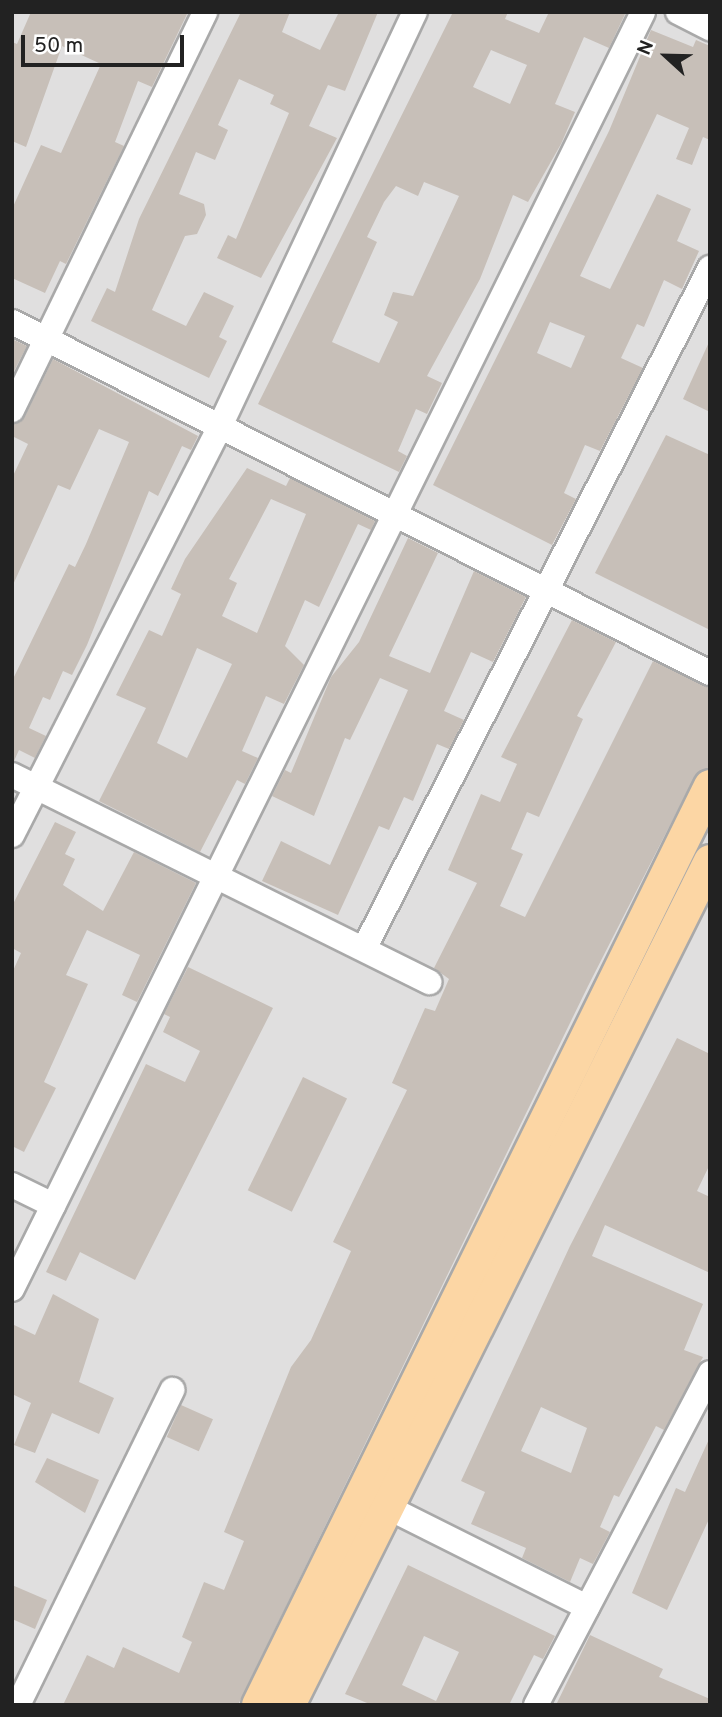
<!DOCTYPE html>
<html>
<head>
<meta charset="utf-8">
<style>
	body { margin:0 }
	#map { position:relative; width:722px; height:1717px; overflow:hidden; background:#f2efe9; font-family:Overpass,sans-serif }
	div>[style] { position:absolute }
	[style*='--x'] { left:calc(var(--x)*1px); top:calc(var(--y)*1px); width:calc(var(--w)*1px); rotate:calc(var(--a)*1deg) }
	.residential>* { inset:0; background:#e0dfdf; transform-origin:0 0 }
	.building>* { inset:0; background:#c7bfb8; transform-origin:0 0 }
	.roads { filter:drop-shadow(2px 0 #a9a9a9) drop-shadow(-2px 0 #a9a9a9) drop-shadow(0 2px #a9a9a9) drop-shadow(0 -2px #a9a9a9) }
	.minor>* { height:24px; margin:-12px; padding:0 12px; transform-origin:12px; border-radius:12px; background:#fff }
	.major>* { height:32px; margin:-16px; padding:0 16px; transform-origin:16px; border-radius:16px; background:#fcd6a4 }
	span { translate:-50% -50%; white-space:nowrap; text-align:center; line-height:1.15; -webkit-text-stroke:5px #fff; paint-order:stroke }
	.frame { position:absolute; inset:0; border:14px solid #222; pointer-events:none }
	.north { position:absolute; left:631px; top:21px; width:70px; height:70px; -webkit-text-stroke:5px #fff; paint-order:stroke; rotate:292deg; font-size:19px; font-weight:700; line-height:28px; text-align:center; color:#222 }
	.north::after { content:''; display:block; margin:auto; width:24px; height:32px; background:#222; clip-path:polygon(50% 0,100% 100%,50% 72%,0 100%) }
	.scale { position:absolute; left:21px; top:35px; width:163px; height:32px; box-sizing:border-box; border:4px solid #222; border-top:0; padding-left:9px; font-size:21px; line-height:24px; white-space:nowrap; color:#222; -webkit-text-stroke:5px #fff; paint-order:stroke }
</style>
</head>
<body>
<div id="map">
	<div class="residential">
		<div style="left:12px;top:12px;width:698px;height:1693px"></div>
	</div>
	<div class="building">
		<div style="clip-path:polygon(31px 12px,188px 12px,152px 87px,138px 81px,115px 142px,124px 146px,66px 264px,60px 261px,45px 293px,12px 278px,12px 209px,41px 145px,61px 153px,101px 64px,62px 46px,26px 147px,12px 141px,12px 42px,17px 44px)"></div>
		<div style="clip-path:polygon(241px 12px,290px 12px,282px 32px,320px 50px,339px 12px,378px 12px,345px 91px,328px 85px,309px 126px,337px 138px,261px 278px,217px 258px,228px 235px,236px 239px,289px 113px,270px 104px,274px 95px,239px 79px,218px 125px,228px 130px,215px 160px,196px 152px,179px 194px,204px 204px,206px 215px,197px 234px,185px 236px,152px 310px,186px 326px,204px 292px,234px 306px,219px 337px,227px 341px,209px 378px,91px 321px,107px 288px,115px 292px,139px 219px)"></div>
		<div style="clip-path:polygon(evenodd,453px 12px,508px 12px,505px 19px,539px 33px,549px 12px,626px 12px,609px 48px,584px 37px,555px 104px,575px 112px,561px 144px,528px 202px,513px 195px,480px 279px,427px 376px,442px 383px,427px 414px,416px 409px,398px 451px,407px 456px,399px 472px,258px 404px,453px 12px,491px 50px,527px 65px,510px 104px,473px 87px,491px 50px,453px 12px,424px 182px,459px 196px,413px 296px,393px 292px,384px 315px,398px 322px,379px 363px,332px 342px,377px 242px,367px 237px,384px 202px,396px 186px,418px 196px,424px 182px)"></div>
		<div style="clip-path:polygon(evenodd,651px 30px,693px 47px,696px 40px,710px 46px,710px 140px,703px 137px,692px 165px,676px 159px,689px 128px,657px 114px,580px 276px,610px 289px,657px 194px,691px 209px,677px 241px,699px 251px,682px 289px,664px 280px,644px 327px,637px 324px,621px 358px,643px 368px,600px 451px,585px 445px,564px 493px,576px 499px,552px 545px,433px 485px,609px 131px,651px 30px,550px 322px,585px 336px,571px 368px,537px 353px,550px 322px)"></div>
		<div style="clip-path:polygon(12px 339px,27px 346px,12px 375px)"></div>
		<div style="clip-path:polygon(710px 340px,710px 412px,683px 399px)"></div>
		<div style="clip-path:polygon(53px 359px,198px 436px,191px 450px,182px 446px,158px 496px,149px 491px,87px 645px,72px 675px,63px 671px,50px 700px,43px 697px,29px 728px,46px 736px,35px 758px,19px 750px,14px 761px,12px 681px,69px 564px,75px 567px,86px 544px,129px 442px,99px 429px,70px 490px,58px 485px,12px 587px,12px 478px,28px 444px,12px 436px,12px 425px,25px 416px)"></div>
		<div style="clip-path:polygon(666px 435px,710px 455px,710px 630px,595px 573px)"></div>
		<div style="clip-path:polygon(evenodd,247px 468px,286px 486px,290px 478px,375px 521px,371px 530px,358px 524px,319px 607px,305px 600px,285px 646px,304px 665px,284px 704px,266px 696px,242px 751px,258px 758px,245px 784px,237px 780px,200px 852px,99px 801px,146px 708px,116px 695px,149px 630px,162px 636px,181px 594px,171px 589px,185px 559px,247px 468px,271px 499px,306px 514px,257px 633px,222px 616px,237px 583px,229px 579px,271px 499px,247px 468px,197px 648px,232px 664px,187px 758px,157px 743px,197px 648px)"></div>
		<div style="clip-path:polygon(408px 538px,438px 553px,389px 656px,430px 673px,474px 571px,526px 597px,493px 662px,471px 652px,444px 711px,464px 720px,449px 749px,437px 744px,413px 801px,404px 797px,389px 830px,379px 826px,338px 915px,262px 881px,281px 841px,330px 865px,408px 690px,380px 678px,350px 740px,345px 738px,314px 816px,272px 796px,285px 770px,291px 773px,331px 677px,359px 642px)"></div>
		<div style="clip-path:polygon(572px 620px,616px 642px,577px 716px,583px 719px,539px 817px,527px 812px,511px 849px,523px 854px,500px 906px,525px 917px,653px 661px,710px 688px,710px 768px,694px 778px,588px 986px,238px 1705px,63px 1705px,87px 1655px,114px 1668px,123px 1647px,179px 1673px,192px 1642px,182px 1637px,204px 1582px,224px 1590px,244px 1541px,224px 1532px,291px 1367px,311px 1340px,351px 1251px,333px 1242px,407px 1090px,392px 1083px,425px 1008px,435px 1011px,449px 979px,434px 968px,477px 883px,448px 870px,481px 794px,500px 802px,517px 764px,501px 757px)"></div>
		<div style="clip-path:polygon(55px 822px,76px 832px,65px 854px,75px 859px,63px 885px,103px 911px,134px 852px,196px 883px,137px 1002px,122px 995px,140px 955px,87px 930px,66px 975px,88px 984px,44px 1082px,56px 1088px,24px 1152px,12px 1146px,12px 973px,21px 953px,12px 948px,12px 906px)"></div>
		<div style="clip-path:polygon(188px 967px,273px 1008px,135px 1280px,80px 1252px,66px 1281px,46px 1272px,146px 1064px,185px 1082px,200px 1051px,163px 1032px,170px 1017px,164px 1014px)"></div>
		<div style="clip-path:polygon(evenodd,677px 1038px,710px 1054px,710px 1164px,697px 1191px,710px 1197px,710px 1273px,605px 1225px,592px 1256px,703px 1304px,684px 1350px,703px 1357px,664px 1430px,656px 1426px,619px 1497px,614px 1495px,600px 1527px,610px 1532px,593px 1564px,580px 1558px,570px 1582px,522px 1558px,526px 1548px,471px 1524px,485px 1492px,461px 1481px,570px 1246px,677px 1038px,541px 1407px,587px 1428px,571px 1473px,521px 1451px,541px 1407px)"></div>
		<div style="left:303px;top:1077px;width:49px;height:126px;rotate:26deg"></div>
		<div style="clip-path:polygon(53px 1294px,99px 1319px,79px 1382px,114px 1398px,99px 1434px,52px 1413px,35px 1453px,14px 1445px,31px 1403px,12px 1394px,12px 1324px,35px 1335px)"></div>
		<div style="left:181px;top:1405px;width:35px;height:35px;rotate:24deg"></div>
		<div style="clip-path:polygon(710px 1437px,710px 1517px,667px 1610px,632px 1593px,676px 1488px,685px 1492px)"></div>
		<div style="clip-path:polygon(47px 1458px,99px 1480px,85px 1513px,35px 1482px)"></div>
		<div style="clip-path:polygon(evenodd,408px 1565px,555px 1636px,543px 1659px,534px 1655px,509px 1705px,372px 1705px,345px 1694px,408px 1565px,424px 1636px,459px 1652px,436px 1701px,402px 1685px,424px 1636px)"></div>
		<div style="clip-path:polygon(12px 1585px,47px 1600px,35px 1629px,12px 1619px)"></div>
		<div style="clip-path:polygon(590px 1635px,663px 1669px,659px 1677px,710px 1699px,710px 1705px,556px 1705px)"></div>
	</div>
	<div class="roads">
		<div class="minor">
			<div style="--x:678;--y:12;--w:36;--a:27"></div>
			<div style="--x:12;--y:322;--w:781;--a:26.7"></div>
			<div style="--x:12;--y:410;--w:442;--a:-64.1"></div>
			<div style="--x:12;--y:775;--w:466;--a:26.4"></div>
			<div style="--x:12;--y:835;--w:461;--a:-63"></div>
			<div style="--x:221;--y:424;--w:455;--a:-64.8"></div>
			<div style="--x:364;--y:949;--w:764;--a:-63.07"></div>
			<div style="--x:12;--y:1185;--w:46;--a:26"></div>
			<div style="--x:12;--y:1289;--w:1424;--a:-63.7"></div>
			<div style="--x:385;--y:1506;--w:226;--a:26.6"></div>
			<div style="--x:18;--y:1705;--w:351;--a:-63.9"></div>
			<div style="--x:536;--y:1705;--w:375;--a:-62.3"></div>
		</div>
		<div class="major">
			<div style="--x:258;--y:1705;--w:1024;--a:-63.81"></div>
			<div style="--x:289;--y:1705;--w:943;--a:-63.49"></div>
		</div>
	</div>
	<div class="frame"></div>
	<div class="north">N</div>
	<div class="scale">50 m</div>
</div>
</body>
</html>
